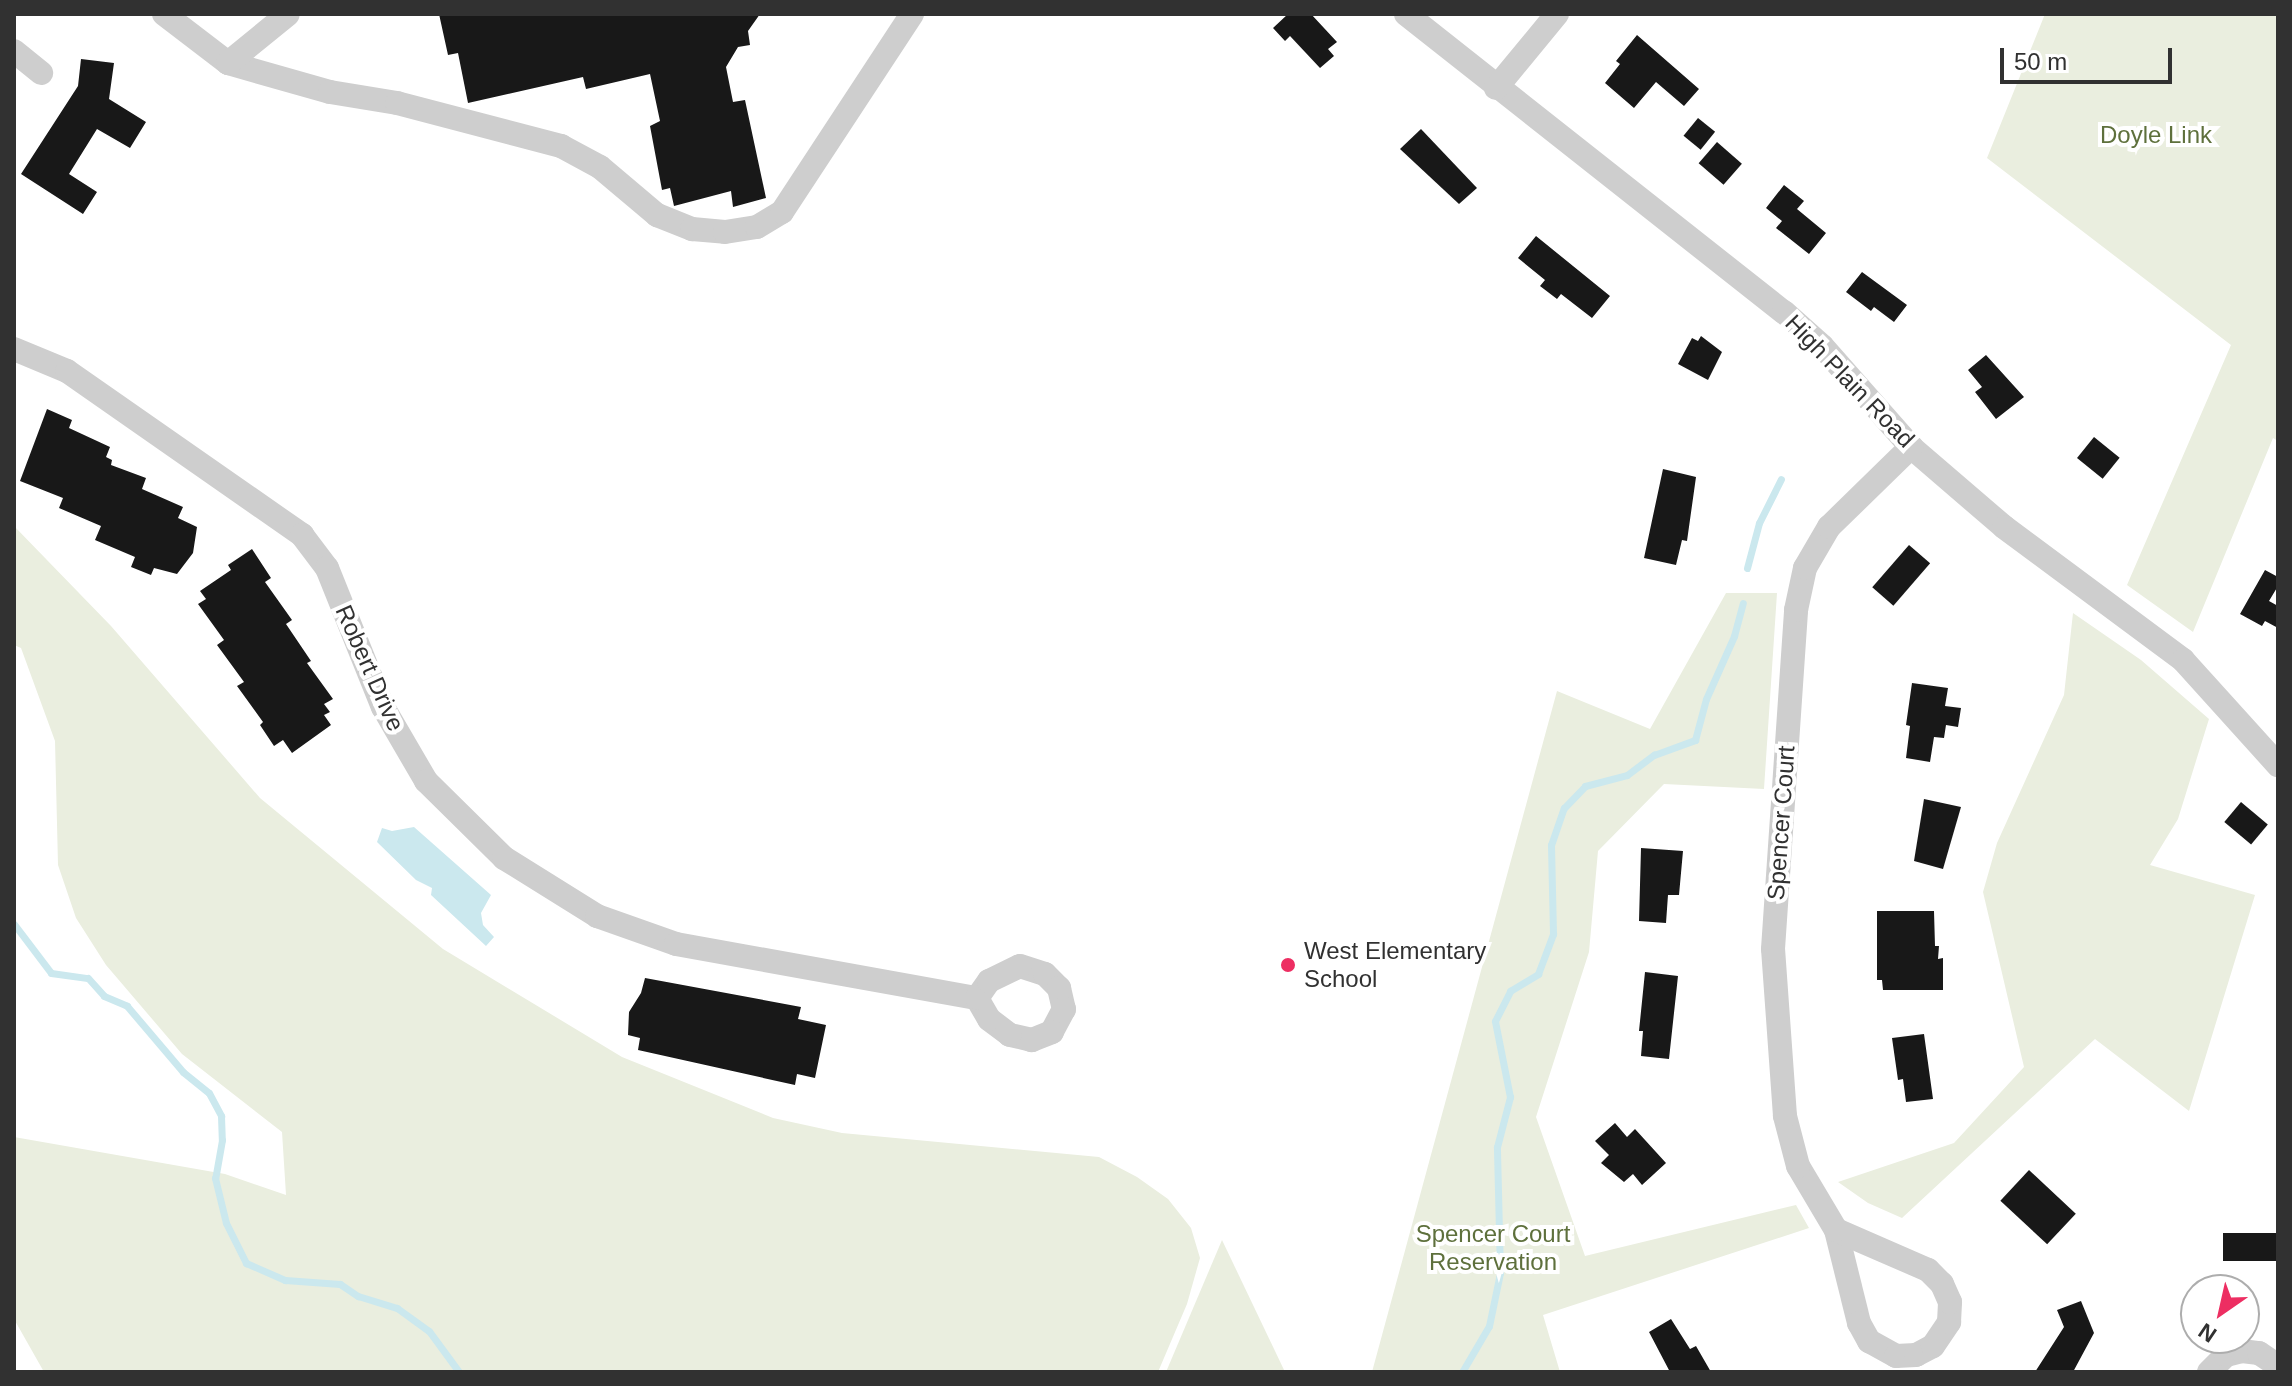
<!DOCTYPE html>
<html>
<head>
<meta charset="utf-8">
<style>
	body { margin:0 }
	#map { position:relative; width:2292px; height:1386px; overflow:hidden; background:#fff; font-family:Helvetica,sans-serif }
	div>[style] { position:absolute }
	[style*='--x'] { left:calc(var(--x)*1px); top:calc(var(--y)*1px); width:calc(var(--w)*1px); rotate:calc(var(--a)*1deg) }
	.green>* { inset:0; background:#eaeedf }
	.water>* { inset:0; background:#cbe8ee }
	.stream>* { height:7px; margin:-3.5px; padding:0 3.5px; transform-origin:3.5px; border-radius:3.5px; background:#cbe8ee }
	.building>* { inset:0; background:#181818; transform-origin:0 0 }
	.minor>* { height:24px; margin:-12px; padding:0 12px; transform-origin:12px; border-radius:12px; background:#cecece }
	.dots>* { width:22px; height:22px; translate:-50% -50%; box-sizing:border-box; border:4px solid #fff; border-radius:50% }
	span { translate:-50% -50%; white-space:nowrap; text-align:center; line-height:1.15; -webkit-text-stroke:8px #fff; paint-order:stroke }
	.park-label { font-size:24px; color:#5e703c }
	.street-label { font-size:24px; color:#313131 }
	.poi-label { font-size:24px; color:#313131 }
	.left { translate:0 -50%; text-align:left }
	.frame { position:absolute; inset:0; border:16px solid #313131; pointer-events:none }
	.north { position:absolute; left:2180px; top:1274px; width:80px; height:80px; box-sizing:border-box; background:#fff; border:2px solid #adadad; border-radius:50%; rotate:214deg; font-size:22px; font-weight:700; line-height:32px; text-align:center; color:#313131 }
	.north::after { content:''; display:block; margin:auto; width:28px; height:36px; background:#ed2e62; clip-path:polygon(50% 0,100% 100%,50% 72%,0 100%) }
	.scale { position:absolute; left:2000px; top:48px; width:172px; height:36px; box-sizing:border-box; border:4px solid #313131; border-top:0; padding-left:10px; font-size:24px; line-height:28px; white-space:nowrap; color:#313131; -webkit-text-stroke:6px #fff; paint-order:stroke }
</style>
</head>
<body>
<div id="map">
	<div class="green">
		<div style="clip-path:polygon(2045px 14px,2278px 14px,2278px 441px,2273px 438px,2193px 632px,2127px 585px,2231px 345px,1987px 158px)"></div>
		<div style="clip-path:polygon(14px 526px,111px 626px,260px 798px,443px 949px,622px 1057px,773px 1118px,842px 1133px,1099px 1157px,1137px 1177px,1168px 1199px,1191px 1228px,1200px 1258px,1187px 1304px,1158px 1372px,44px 1372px,14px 1319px,14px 1137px,225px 1174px,286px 1195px,282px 1132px,182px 1054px,106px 965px,76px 918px,58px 865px,55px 741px,21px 648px,14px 645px)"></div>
		<div style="clip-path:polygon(1726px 593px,1777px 593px,1764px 789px,1664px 784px,1598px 851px,1589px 952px,1536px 1117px,1585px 1256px,1796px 1205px,1809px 1228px,1543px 1315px,1560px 1372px,1372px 1372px,1557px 691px,1650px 729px)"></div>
		<div style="clip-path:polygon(2073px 613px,2141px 660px,2209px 719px,2178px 819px,2150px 865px,2255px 895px,2189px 1111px,2095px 1039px,1902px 1218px,1868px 1203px,1838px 1182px,1954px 1143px,2024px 1067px,1983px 892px,1997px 843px,2064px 695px)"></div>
		<div style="clip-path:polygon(1222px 1240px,1285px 1372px,1166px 1372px)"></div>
	</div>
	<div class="water">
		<div style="clip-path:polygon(414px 827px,491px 895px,481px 913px,483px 925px,494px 937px,486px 946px,431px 895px,432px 888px,416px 880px,377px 842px,382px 828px,392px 831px)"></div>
	</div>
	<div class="stream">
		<div style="--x:1747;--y:568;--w:47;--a:-75.1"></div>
		<div style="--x:1759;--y:523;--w:49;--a:-63.4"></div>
		<div style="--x:14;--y:924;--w:61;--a:52.9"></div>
		<div style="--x:51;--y:973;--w:37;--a:8"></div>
		<div style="--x:88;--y:978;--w:24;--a:48"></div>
		<div style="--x:104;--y:996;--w:25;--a:23"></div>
		<div style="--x:127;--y:1006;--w:87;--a:49.7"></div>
		<div style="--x:183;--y:1072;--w:33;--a:39"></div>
		<div style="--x:209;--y:1093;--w:26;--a:62"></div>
		<div style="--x:221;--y:1116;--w:24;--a:88"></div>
		<div style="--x:222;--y:1140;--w:39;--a:100"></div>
		<div style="--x:215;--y:1178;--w:46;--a:76.3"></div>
		<div style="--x:226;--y:1223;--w:45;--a:63.4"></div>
		<div style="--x:246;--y:1263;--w:43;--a:23.6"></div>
		<div style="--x:285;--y:1280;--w:55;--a:4.2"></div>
		<div style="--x:340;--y:1284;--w:22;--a:34"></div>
		<div style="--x:358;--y:1296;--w:41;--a:17.1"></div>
		<div style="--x:397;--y:1308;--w:39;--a:36"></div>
		<div style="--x:429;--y:1331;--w:51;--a:53.8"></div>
		<div style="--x:1462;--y:1372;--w:53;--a:-59.6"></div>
		<div style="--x:1489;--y:1326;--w:54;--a:-78.3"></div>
		<div style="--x:1500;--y:1273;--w:126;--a:-91.4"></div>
		<div style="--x:1497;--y:1147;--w:52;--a:-75.4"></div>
		<div style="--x:1510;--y:1097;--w:77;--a:-101.2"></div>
		<div style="--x:1495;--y:1021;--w:34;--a:-63"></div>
		<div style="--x:1510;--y:991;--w:33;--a:-31"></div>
		<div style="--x:1538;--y:974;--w:43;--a:-69.4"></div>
		<div style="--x:1553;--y:934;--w:89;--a:-91.3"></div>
		<div style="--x:1551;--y:845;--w:39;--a:-71"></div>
		<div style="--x:1564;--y:808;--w:30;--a:-46"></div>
		<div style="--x:1585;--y:786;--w:43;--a:-14.7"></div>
		<div style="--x:1627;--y:775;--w:34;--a:-37"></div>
		<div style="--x:1654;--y:755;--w:44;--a:-20.1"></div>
		<div style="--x:1695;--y:740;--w:42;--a:-75"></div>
		<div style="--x:1706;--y:699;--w:69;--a:-66"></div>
		<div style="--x:1734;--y:636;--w:34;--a:-75"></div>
	</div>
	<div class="building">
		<div style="clip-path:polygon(439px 14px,760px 14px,748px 31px,750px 45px,738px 47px,726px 67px,733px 102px,745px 100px,766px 198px,733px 207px,731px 191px,674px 206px,670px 188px,662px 190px,650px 126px,660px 121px,650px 74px,586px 89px,583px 77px,468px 103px,458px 53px,448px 55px)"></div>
		<div style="clip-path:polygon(1288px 14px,1311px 14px,1337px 42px,1328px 49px,1334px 56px,1320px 68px,1290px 36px,1285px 41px,1273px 28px)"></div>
		<div style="clip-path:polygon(1637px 35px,1699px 89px,1684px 106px,1656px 82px,1634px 108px,1605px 83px,1620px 64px,1616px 61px)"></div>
		<div style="clip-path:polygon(81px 59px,114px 63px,109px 99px,146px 122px,130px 148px,97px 129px,69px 174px,97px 192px,83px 214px,21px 174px,78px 86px)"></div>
		<div style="left:1698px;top:118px;width:22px;height:23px;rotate:39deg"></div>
		<div style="clip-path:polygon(1421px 129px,1477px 188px,1459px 204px,1400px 149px)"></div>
		<div style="left:1717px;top:142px;width:33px;height:28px;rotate:41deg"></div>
		<div style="clip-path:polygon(1784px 185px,1804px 201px,1797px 209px,1826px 233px,1809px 254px,1776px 228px,1782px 221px,1766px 208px)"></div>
		<div style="clip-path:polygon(1536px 236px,1610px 296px,1592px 318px,1561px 294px,1557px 299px,1540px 286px,1545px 280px,1518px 258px)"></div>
		<div style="clip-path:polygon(1862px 272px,1907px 305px,1894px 322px,1874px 307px,1871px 311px,1846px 292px)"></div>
		<div style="clip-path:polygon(1701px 336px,1722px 352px,1708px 380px,1678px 364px,1692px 338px,1698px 341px)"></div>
		<div style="clip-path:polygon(1986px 355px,2024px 397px,1996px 419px,1975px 392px,1982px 387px,1968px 370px)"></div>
		<div style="clip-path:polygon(47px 409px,72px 420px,69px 428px,110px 447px,106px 457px,112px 460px,111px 465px,146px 478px,142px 489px,183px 507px,178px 518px,197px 527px,193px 553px,177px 574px,154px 568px,151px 575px,131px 567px,135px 557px,95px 540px,101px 526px,59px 508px,63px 498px,20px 481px)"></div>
		<div style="left:2094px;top:437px;width:33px;height:27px;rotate:39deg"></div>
		<div style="clip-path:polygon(1663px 469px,1696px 477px,1687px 541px,1682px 540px,1676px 565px,1644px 558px)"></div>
		<div style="left:1909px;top:545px;width:28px;height:56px;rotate:41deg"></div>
		<div style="clip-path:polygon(252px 549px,271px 578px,265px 582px,292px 620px,286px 624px,311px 661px,307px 663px,333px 699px,324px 704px,330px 712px,324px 715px,331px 725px,292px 753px,283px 740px,274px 746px,260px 725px,263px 722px,237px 686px,244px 682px,217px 645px,224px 640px,198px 604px,206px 599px,200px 591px,231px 570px,228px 565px)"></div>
		<div style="clip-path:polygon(2265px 570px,2278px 577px,2278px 586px,2269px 601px,2278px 606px,2278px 628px,2265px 621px,2262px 626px,2240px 614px)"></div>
		<div style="clip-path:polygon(1912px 683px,1948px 688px,1945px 706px,1961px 708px,1958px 727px,1946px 725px,1944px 738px,1934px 737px,1930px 762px,1906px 758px,1910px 726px,1906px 725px)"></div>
		<div style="clip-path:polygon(1924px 799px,1961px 807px,1943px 869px,1914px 861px)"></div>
		<div style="left:2241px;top:802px;width:35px;height:26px;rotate:40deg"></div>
		<div style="clip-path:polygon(1641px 848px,1683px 851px,1679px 895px,1668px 895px,1666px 923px,1639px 921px)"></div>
		<div style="clip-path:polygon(1877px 911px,1934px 911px,1935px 946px,1939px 946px,1938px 959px,1943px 958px,1943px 990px,1883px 990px,1882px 980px,1877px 980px)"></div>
		<div style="clip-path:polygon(1645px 972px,1678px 976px,1669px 1059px,1641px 1056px,1643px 1031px,1639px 1031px)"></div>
		<div style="clip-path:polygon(645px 978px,801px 1007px,798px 1019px,826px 1025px,815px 1078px,797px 1074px,795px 1085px,638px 1050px,640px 1038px,628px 1035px,629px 1012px,641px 993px)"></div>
		<div style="clip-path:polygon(1924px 1034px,1933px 1099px,1906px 1102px,1903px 1079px,1898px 1080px,1892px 1038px)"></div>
		<div style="clip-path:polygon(1615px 1123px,1627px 1137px,1635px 1129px,1666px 1163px,1642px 1185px,1633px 1174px,1624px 1182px,1601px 1163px,1609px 1155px,1595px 1141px)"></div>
		<div style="left:2029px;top:1170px;width:64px;height:42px;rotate:43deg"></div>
		<div style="left:2278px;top:1233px;width:28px;height:55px;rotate:90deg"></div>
		<div style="clip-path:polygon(2081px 1301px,2094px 1333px,2073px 1372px,2035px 1372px,2064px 1327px,2057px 1310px)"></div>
		<div style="clip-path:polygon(1671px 1319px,1690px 1349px,1696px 1346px,1711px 1372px,1670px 1372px,1649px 1332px)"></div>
	</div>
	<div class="minor">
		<div style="--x:164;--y:14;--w:81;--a:37.4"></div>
		<div style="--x:228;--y:63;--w:106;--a:15.9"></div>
		<div style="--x:330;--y:92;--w:68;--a:9.3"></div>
		<div style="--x:397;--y:103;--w:170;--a:14.7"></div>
		<div style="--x:561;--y:146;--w:44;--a:28.3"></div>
		<div style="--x:600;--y:167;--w:75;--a:40.1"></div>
		<div style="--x:657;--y:215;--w:38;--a:22"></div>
		<div style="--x:692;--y:229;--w:33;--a:5"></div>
		<div style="--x:725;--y:232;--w:32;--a:-9"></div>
		<div style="--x:757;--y:227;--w:29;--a:-31"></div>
		<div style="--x:782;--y:212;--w:237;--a:-56.7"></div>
		<div style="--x:1406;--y:14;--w:481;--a:38.3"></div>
		<div style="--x:1784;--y:312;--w:51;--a:41.8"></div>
		<div style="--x:1822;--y:346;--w:135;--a:48.6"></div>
		<div style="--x:1911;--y:447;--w:123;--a:40.7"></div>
		<div style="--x:2004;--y:527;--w:223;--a:36.6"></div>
		<div style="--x:2183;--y:660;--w:142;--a:47.9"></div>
		<div style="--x:14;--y:51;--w:35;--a:39"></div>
		<div style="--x:228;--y:63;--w:77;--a:-39.2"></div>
		<div style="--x:1496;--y:88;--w:96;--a:-50.5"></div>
		<div style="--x:14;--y:349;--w:57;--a:22.5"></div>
		<div style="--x:67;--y:371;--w:287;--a:34.9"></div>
		<div style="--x:302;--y:535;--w:41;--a:52.9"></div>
		<div style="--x:327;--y:568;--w:150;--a:68.1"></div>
		<div style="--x:383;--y:707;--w:86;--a:59.8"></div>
		<div style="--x:426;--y:781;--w:110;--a:44.6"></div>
		<div style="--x:504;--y:858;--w:110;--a:31.9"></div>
		<div style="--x:597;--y:916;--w:84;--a:19.5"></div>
		<div style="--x:676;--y:944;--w:306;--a:10.2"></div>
		<div style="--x:1020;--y:966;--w:26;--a:18"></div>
		<div style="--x:1045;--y:974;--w:20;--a:45"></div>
		<div style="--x:1059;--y:988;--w:22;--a:77"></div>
		<div style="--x:1064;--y:1009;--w:26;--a:118"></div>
		<div style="--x:1052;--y:1032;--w:22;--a:158"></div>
		<div style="--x:1032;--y:1040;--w:23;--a:-167"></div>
		<div style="--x:1010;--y:1035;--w:26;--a:-143"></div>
		<div style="--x:989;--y:1019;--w:24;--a:-120"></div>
		<div style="--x:977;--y:998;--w:21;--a:-55"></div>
		<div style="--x:989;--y:981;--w:34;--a:-26"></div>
		<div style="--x:1836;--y:1230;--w:96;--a:76.1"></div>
		<div style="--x:1859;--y:1323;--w:21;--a:61"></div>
		<div style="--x:1869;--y:1341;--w:31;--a:29"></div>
		<div style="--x:1896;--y:1356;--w:20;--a:-3"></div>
		<div style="--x:1916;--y:1355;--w:19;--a:-28"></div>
		<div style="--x:1933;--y:1346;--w:29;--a:-56"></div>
		<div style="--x:1949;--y:1322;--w:20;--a:-87"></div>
		<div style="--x:1950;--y:1302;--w:20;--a:-114"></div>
		<div style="--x:1942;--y:1284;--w:20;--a:-135"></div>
		<div style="--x:1928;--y:1270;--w:100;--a:-156.5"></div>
		<div style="--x:1836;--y:1230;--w:74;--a:-120.7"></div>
		<div style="--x:1798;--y:1166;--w:52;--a:-104.6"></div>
		<div style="--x:1785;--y:1116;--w:167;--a:-94.1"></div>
		<div style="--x:1773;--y:949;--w:340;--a:-86.1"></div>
		<div style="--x:1796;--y:610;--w:43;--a:-77.9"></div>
		<div style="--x:1805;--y:568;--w:48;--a:-59.7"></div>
		<div style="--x:1829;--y:527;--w:115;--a:-44.3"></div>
		<div style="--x:2209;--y:1372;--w:24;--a:-45"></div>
		<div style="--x:2226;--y:1355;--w:16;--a:-14"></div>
		<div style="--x:2242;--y:1351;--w:17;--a:7"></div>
		<div style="--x:2259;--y:1353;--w:23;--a:34"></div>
	</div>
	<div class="dots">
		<div style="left:1288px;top:965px;background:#ed2e62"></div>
	</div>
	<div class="park-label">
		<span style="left:2156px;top:135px">Doyle Link</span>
		<span style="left:1493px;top:1248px">Spencer Court<br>Reservation</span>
	</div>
	<div class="street-label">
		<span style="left:1850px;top:381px;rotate:46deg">High Plain Road</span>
		<span style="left:370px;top:668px;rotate:66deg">Robert Drive</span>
		<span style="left:1781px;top:823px;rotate:-86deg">Spencer Court</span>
	</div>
	<div class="poi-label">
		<span class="left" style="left:1304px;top:965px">West Elementary<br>School</span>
	</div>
	<div class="frame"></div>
	<div class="north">N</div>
	<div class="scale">50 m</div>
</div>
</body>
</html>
